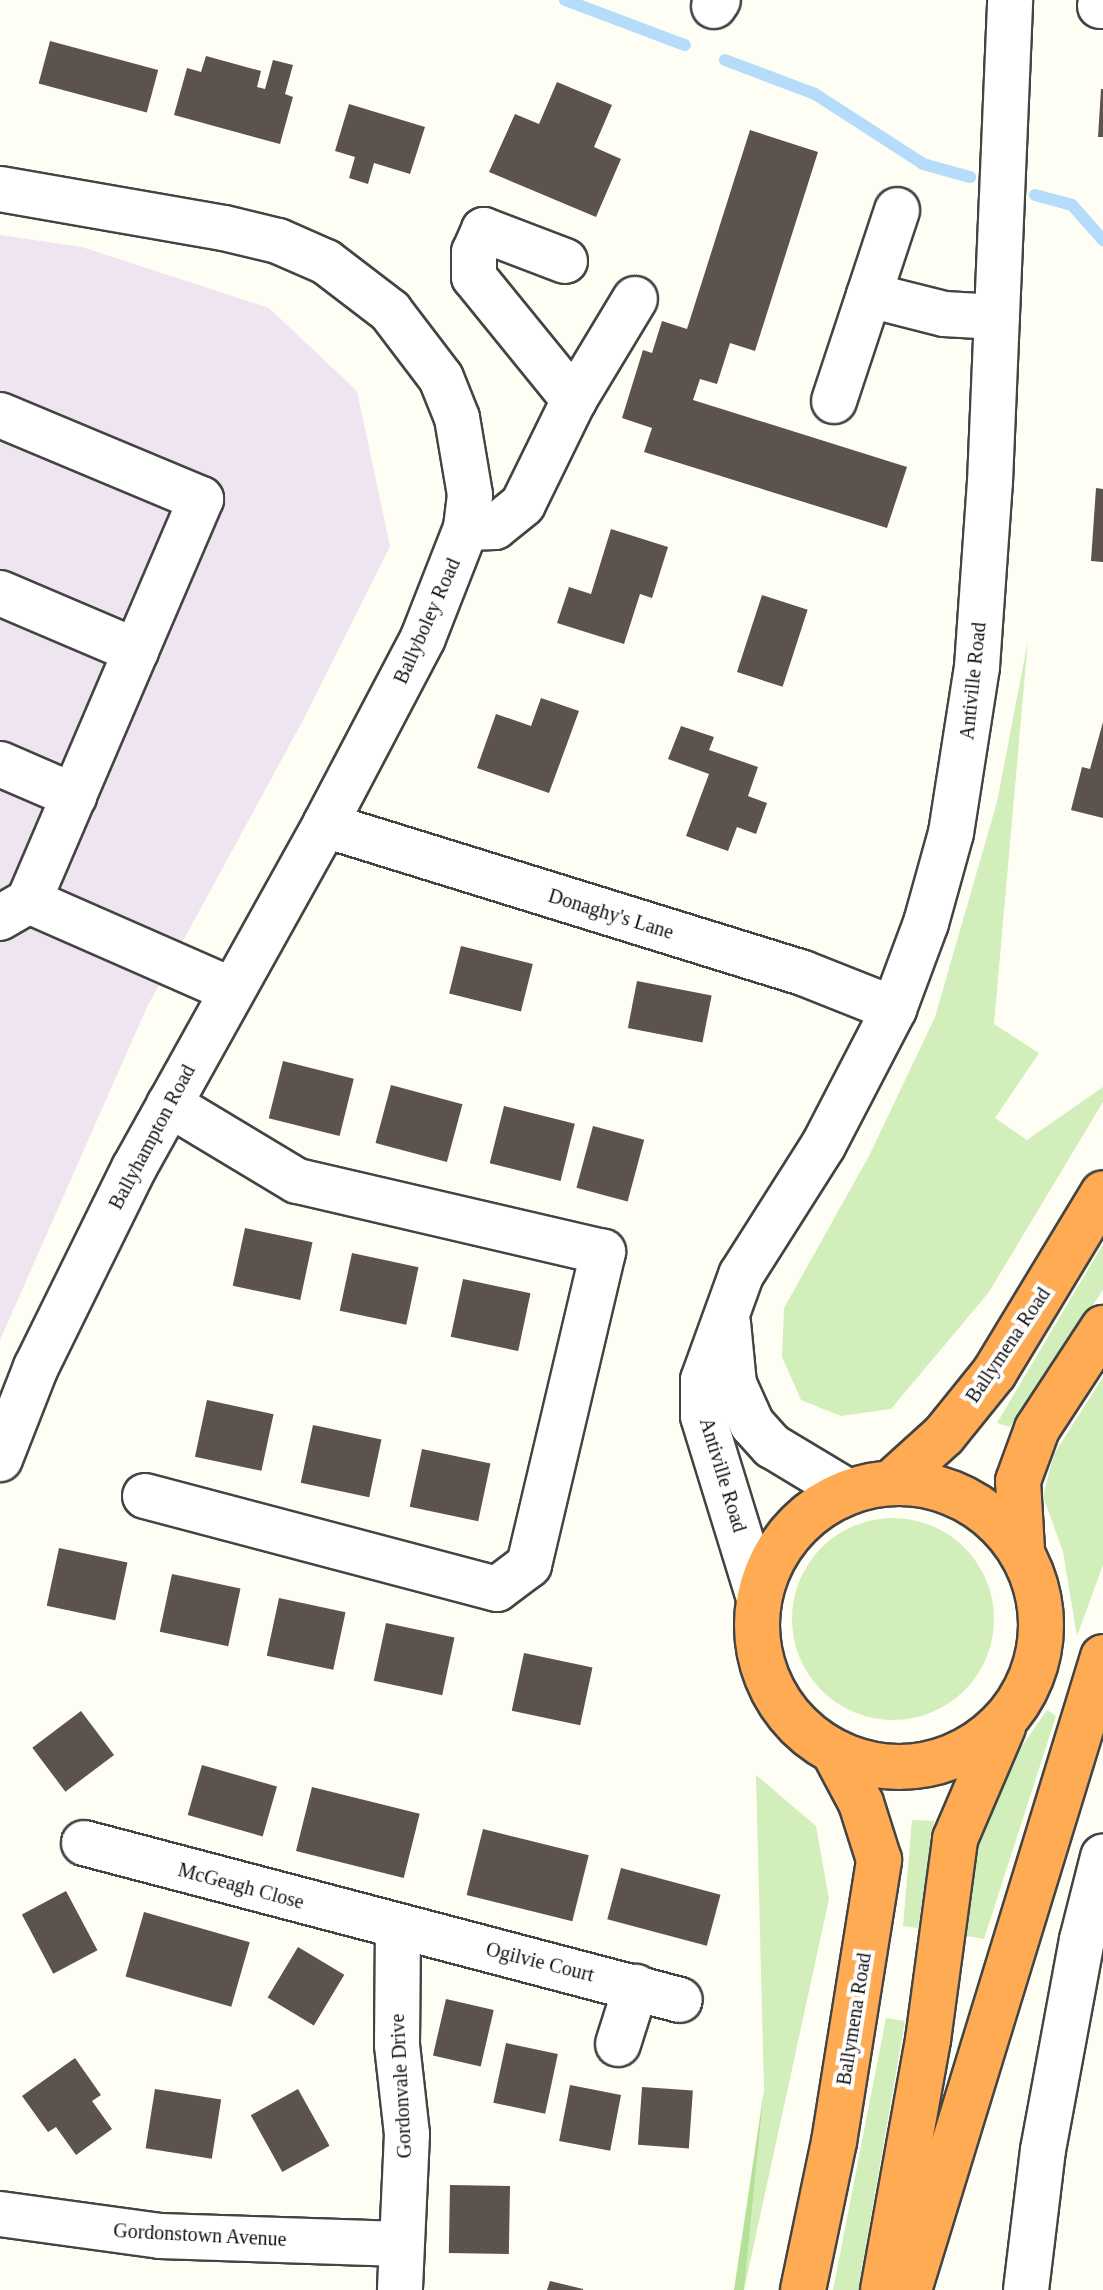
<!DOCTYPE html>
<html>
<head>
<meta charset="utf-8">
<style>
	body { margin:0 }
	#map { position:relative; width:1103px; height:2290px; overflow:hidden; background:#fffef5; font-family:Georgia,serif }
	div>[style] { position:absolute }
	[style*='--x'] { left:calc(var(--x)*1px); top:calc(var(--y)*1px); width:calc(var(--w)*1px); rotate:calc(var(--a)*1deg) }
	.industrial>* { inset:0; background:#efe5f0 }
	.green>* { inset:0; background:#d2eeba }
	.round { border-radius:50% }
	.forest>* { inset:0; background:#b4e097 }
	.stream>* { height:12px; margin:-6px; padding:0 6px; transform-origin:6px; border-radius:6px; background:#b5ddfb }
	.building>* { inset:0; background:#5b534c; transform-origin:0 0 }
	.roads { filter:drop-shadow(2px 0 #444) drop-shadow(-2px 0 #444) drop-shadow(0 2px #444) drop-shadow(0 -2px #444) }
	.minor>* { height:44px; margin:-22px; padding:0 22px; transform-origin:22px; border-radius:22px; background:#fff }
	.highway>* { height:44px; margin:-22px; padding:0 22px; transform-origin:22px; border-radius:22px; background:#ffab53 }
	.highway>.ring { margin:-22px; padding:0; box-sizing:content-box; background:none; border:44px solid #ffab53; border-radius:50% }
	span { translate:-50% -50%; white-space:nowrap; text-align:center; line-height:1.15; -webkit-text-stroke:8px #fff; paint-order:stroke }
	.street-label { font-size:20px; color:#111 }
</style>
</head>
<body>
<div id="map">
	<div class="industrial">
		<div style="clip-path:polygon(0 235px,82px 247px,269px 308px,357px 391px,390px 546px,301px 724px,147px 1007px,0 1340px)"></div>
	</div>
	<div class="green">
		<div style="clip-path:polygon(1028px 640px,994px 1024px,1039px 1053px,995px 1118px,1027px 1140px,1103px 1087px,1103px 1102px,989px 1292px,891px 1409px,841px 1416px,801px 1400px,782px 1357px,784px 1308px,869px 1156px,935px 1017px,997px 802px)"></div>
		<div style="clip-path:polygon(1103px 1244px,1103px 1290px,1010px 1427px,997px 1423px)"></div>
		<div style="clip-path:polygon(1103px 1377px,1103px 1565px,1077px 1636px,1063px 1552px,1043px 1496px,1054px 1454px)"></div>
		<div class="round" style="left:792px;top:1518px;width:202px;height:202px"></div>
		<div style="clip-path:polygon(1047px 1710px,1056px 1716px,984px 1939px,956px 1934px,962px 1886px,991px 1791px)"></div>
		<div style="clip-path:polygon(756px 1775px,816px 1826px,829px 1899px,744px 2290px,764px 2090px)"></div>
		<div style="clip-path:polygon(912px 1820px,934px 1821px,918px 1928px,903px 1926px)"></div>
		<div style="clip-path:polygon(886px 2018px,905px 2021px,858px 2290px,833px 2290px)"></div>
	</div>
	<div class="forest">
		<div style="clip-path:polygon(764px 2090px,744px 2290px,734px 2290px)"></div>
	</div>
	<div class="stream">
		<div style="--x:565;--y:0;--w:128;--a:20.6"></div>
		<div style="--x:725;--y:60;--w:96;--a:20.7"></div>
		<div style="--x:815;--y:94;--w:129;--a:32.9"></div>
		<div style="--x:923;--y:164;--w:49;--a:15.5"></div>
		<div style="--x:1035;--y:195;--w:38;--a:15"></div>
		<div style="--x:1072;--y:205;--w:47;--a:48.5"></div>
	</div>
	<div class="building">
		<div style="left:50px;top:41px;width:112px;height:44px;rotate:15deg"></div>
		<div style="clip-path:polygon(206px 56px,261px 71px,257px 87px,265px 89px,273px 60px,293px 65px,285px 94px,293px 97px,280px 144px,174px 115px,187px 68px,201px 72px)"></div>
		<div style="clip-path:polygon(557px 82px,612px 105px,594px 147px,621px 159px,596px 217px,489px 172px,515px 114px,539px 124px)"></div>
		<div style="clip-path:polygon(1101px 89px,1103px 89px,1103px 137px,1098px 137px)"></div>
		<div style="clip-path:polygon(349px 104px,425px 127px,410px 174px,374px 163px,368px 184px,349px 178px,355px 157px,335px 151px)"></div>
		<div style="clip-path:polygon(750px 130px,818px 152px,755px 351px,730px 343px,717px 384px,700px 379px,693px 400px,907px 467px,887px 528px,644px 452px,652px 428px,622px 418px,643px 350px,652px 353px,662px 321px,687px 329px)"></div>
		<div style="clip-path:polygon(1096px 488px,1103px 489px,1103px 562px,1091px 561px)"></div>
		<div style="clip-path:polygon(611px 529px,668px 547px,652px 598px,640px 594px,624px 644px,557px 623px,569px 587px,591px 594px)"></div>
		<div style="left:762px;top:595px;width:48px;height:81px;rotate:18deg"></div>
		<div style="clip-path:polygon(541px 698px,579px 711px,549px 793px,477px 768px,496px 714px,531px 726px)"></div>
		<div style="clip-path:polygon(1103px 722px,1103px 818px,1071px 810px,1082px 767px,1090px 769px)"></div>
		<div style="clip-path:polygon(681px 726px,714px 737px,709px 750px,758px 767px,748px 796px,767px 803px,756px 834px,737px 827px,728px 851px,686px 836px,709px 774px,668px 759px)"></div>
		<div style="left:461px;top:946px;width:74px;height:49px;rotate:14deg"></div>
		<div style="left:637px;top:981px;width:76px;height:48px;rotate:11deg"></div>
		<div style="left:283px;top:1061px;width:73px;height:59px;rotate:14deg"></div>
		<div style="left:391px;top:1085px;width:74px;height:60px;rotate:15deg"></div>
		<div style="left:504px;top:1106px;width:73px;height:59px;rotate:14deg"></div>
		<div style="left:593px;top:1126px;width:53px;height:64px;rotate:15deg"></div>
		<div style="left:245px;top:1228px;width:69px;height:59px;rotate:12deg"></div>
		<div style="left:352px;top:1253px;width:68px;height:59px;rotate:12deg"></div>
		<div style="left:463px;top:1279px;width:69px;height:59px;rotate:12deg"></div>
		<div style="left:207px;top:1400px;width:68px;height:58px;rotate:12deg"></div>
		<div style="left:313px;top:1425px;width:70px;height:59px;rotate:12deg"></div>
		<div style="left:422px;top:1449px;width:70px;height:59px;rotate:12deg"></div>
		<div style="left:59px;top:1548px;width:70px;height:59px;rotate:12deg"></div>
		<div style="left:172px;top:1574px;width:70px;height:59px;rotate:12deg"></div>
		<div style="left:279px;top:1598px;width:68px;height:59px;rotate:12deg"></div>
		<div style="left:386px;top:1623px;width:70px;height:59px;rotate:12deg"></div>
		<div style="left:524px;top:1653px;width:70px;height:59px;rotate:12deg"></div>
		<div style="left:81px;top:1711px;width:55px;height:61px;rotate:53deg"></div>
		<div style="left:202px;top:1765px;width:78px;height:52px;rotate:16deg"></div>
		<div style="left:312px;top:1787px;width:111px;height:66px;rotate:14deg"></div>
		<div style="left:483px;top:1829px;width:109px;height:68px;rotate:14deg"></div>
		<div style="left:621px;top:1868px;width:103px;height:53px;rotate:15deg"></div>
		<div style="left:66px;top:1891px;width:67px;height:50px;rotate:62deg"></div>
		<div style="left:144px;top:1912px;width:110px;height:67px;rotate:16deg"></div>
		<div style="left:298px;top:1947px;width:54px;height:59px;rotate:31deg"></div>
		<div style="left:446px;top:1999px;width:49px;height:58px;rotate:13deg"></div>
		<div style="left:506px;top:2043px;width:53px;height:61px;rotate:12deg"></div>
		<div style="clip-path:polygon(75px 2058px,101px 2095px,92px 2101px,112px 2129px,76px 2155px,56px 2127px,48px 2132px,22px 2096px)"></div>
		<div style="left:570px;top:2085px;width:52px;height:57px;rotate:11deg"></div>
		<div style="left:642px;top:2087px;width:51px;height:58px;rotate:4deg"></div>
		<div style="left:155px;top:2089px;width:67px;height:60px;rotate:9deg"></div>
		<div style="left:298px;top:2089px;width:65px;height:54px;rotate:61deg"></div>
		<div style="left:450px;top:2185px;width:60px;height:68px;rotate:1deg"></div>
		<div style="clip-path:polygon(550px 2281px,583px 2289px,583px 2290px,547px 2290px)"></div>
	</div>
	<div class="roads">
		<div class="minor">
			<div style="--x:714;--y:6;--w:7;--a:-56"></div>
			<div style="--x:1100;--y:6;--w:3;--a:0"></div>
			<div style="--x:0;--y:189;--w:227;--a:9.9"></div>
			<div style="--x:224;--y:228;--w:56;--a:13.5"></div>
			<div style="--x:278;--y:241;--w:52;--a:23.6"></div>
			<div style="--x:326;--y:262;--w:81;--a:37.4"></div>
			<div style="--x:390;--y:311;--w:84;--a:52.7"></div>
			<div style="--x:441;--y:378;--w:43;--a:68.2"></div>
			<div style="--x:457;--y:418;--w:78;--a:80.4"></div>
			<div style="--x:470;--y:495;--w:33;--a:97"></div>
			<div style="--x:466;--y:528;--w:118;--a:111.4"></div>
			<div style="--x:423;--y:638;--w:211;--a:117.7"></div>
			<div style="--x:325;--y:825;--w:393;--a:119.1"></div>
			<div style="--x:134;--y:1168;--w:222;--a:116.2"></div>
			<div style="--x:36;--y:1367;--w:99;--a:111.4"></div>
			<div style="--x:565;--y:261;--w:87;--a:-159.1"></div>
			<div style="--x:484;--y:230;--w:24;--a:114"></div>
			<div style="--x:474;--y:252;--w:25;--a:90"></div>
			<div style="--x:474;--y:277;--w:159;--a:50.9"></div>
			<div style="--x:869;--y:295;--w:77;--a:14.2"></div>
			<div style="--x:944;--y:314;--w:53;--a:3.2"></div>
			<div style="--x:834;--y:401;--w:201;--a:-71.7"></div>
			<div style="--x:0;--y:415;--w:218;--a:22.7"></div>
			<div style="--x:201;--y:499;--w:437;--a:113.2"></div>
			<div style="--x:29;--y:901;--w:34;--a:150"></div>
			<div style="--x:466;--y:528;--w:29;--a:-2"></div>
			<div style="--x:495;--y:527;--w:36;--a:-39"></div>
			<div style="--x:523;--y:504;--w:116;--a:-63.9"></div>
			<div style="--x:574;--y:400;--w:118;--a:-58.9"></div>
			<div style="--x:0;--y:593;--w:148;--a:23.1"></div>
			<div style="--x:0;--y:764;--w:81;--a:23.4"></div>
			<div style="--x:325;--y:825;--w:500;--a:17.2"></div>
			<div style="--x:803;--y:973;--w:98;--a:21.6"></div>
			<div style="--x:29;--y:901;--w:222;--a:23.7"></div>
			<div style="--x:728;--y:1323;--w:61;--a:84.4"></div>
			<div style="--x:734;--y:1384;--w:44;--a:65.8"></div>
			<div style="--x:752;--y:1424;--w:30;--a:48"></div>
			<div style="--x:772;--y:1446;--w:87;--a:31"></div>
			<div style="--x:145;--y:1496;--w:364;--a:14.8"></div>
			<div style="--x:497;--y:1589;--w:40;--a:-37"></div>
			<div style="--x:529;--y:1565;--w:322;--a:-76.7"></div>
			<div style="--x:603;--y:1252;--w:314;--a:-166.9"></div>
			<div style="--x:297;--y:1181;--w:149;--a:-149"></div>
			<div style="--x:758;--y:1595;--w:187;--a:-107.1"></div>
			<div style="--x:703;--y:1416;--w:36;--a:-90"></div>
			<div style="--x:703;--y:1380;--w:112;--a:-70.1"></div>
			<div style="--x:741;--y:1275;--w:153;--a:-57.6"></div>
			<div style="--x:823;--y:1146;--w:154;--a:-62.6"></div>
			<div style="--x:894;--y:1009;--w:92;--a:-69.6"></div>
			<div style="--x:926;--y:923;--w:93;--a:-74.5"></div>
			<div style="--x:951;--y:833;--w:168;--a:-81.1"></div>
			<div style="--x:977;--y:667;--w:185;--a:-86"></div>
			<div style="--x:990;--y:482;--w:482;--a:-87.6"></div>
			<div style="--x:84;--y:1843;--w:616;--a:14.76"></div>
			<div style="--x:398;--y:1929;--w:116;--a:90.5"></div>
			<div style="--x:397;--y:2045;--w:90;--a:83.6"></div>
			<div style="--x:407;--y:2134;--w:156;--a:92.6"></div>
			<div style="--x:618;--y:2044;--w:60;--a:-72.5"></div>
			<div style="--x:0;--y:2214;--w:162;--a:7.8"></div>
			<div style="--x:160;--y:2236;--w:241;--a:1.9"></div>
			<div style="--x:1026;--y:2290;--w:141;--a:-83.1"></div>
			<div style="--x:1043;--y:2150;--w:214;--a:-79.5"></div>
			<div style="--x:1082;--y:1940;--w:86;--a:-75.8"></div>
		</div>
		<div class="highway">
			<div style="--x:892;--y:1482;--w:70;--a:-42.1"></div>
			<div style="--x:944;--y:1435;--w:80;--a:-51.1"></div>
			<div style="--x:994;--y:1373;--w:210;--a:-58.8"></div>
			<div class="ring" style="left:757px;top:1483px;width:240px;height:240px"></div>
			<div style="--x:1022;--y:1550;--w:69;--a:-93.3"></div>
			<div style="--x:1018;--y:1481;--w:55;--a:-69.9"></div>
			<div style="--x:1037;--y:1429;--w:121;--a:-56.8"></div>
			<div style="--x:803;--y:2290;--w:151;--a:-78.2"></div>
			<div style="--x:834;--y:2142;--w:286;--a:-80.9"></div>
			<div style="--x:879;--y:1860;--w:60;--a:-107.5"></div>
			<div style="--x:861;--y:1803;--w:55;--a:-118"></div>
			<div style="--x:883;--y:2290;--w:254;--a:-79.8"></div>
			<div style="--x:928;--y:2040;--w:203;--a:-82.3"></div>
			<div style="--x:955;--y:1839;--w:122;--a:-66.8"></div>
			<div style="--x:909;--y:2290;--w:662;--a:-72.96"></div>
		</div>
	</div>
	<div class="street-label">
		<span style="left:427px;top:621px;rotate:-66deg">Ballyboley Road</span>
		<span style="left:973px;top:681px;rotate:-84deg">Antiville Road</span>
		<span style="left:611px;top:914px;rotate:17deg">Donaghy's Lane</span>
		<span style="left:152px;top:1137px;rotate:-62deg">Ballyhampton Road</span>
		<span style="left:1008px;top:1345px;rotate:-56deg">Ballymena Road</span>
		<span style="left:723px;top:1475px;rotate:73deg">Antiville Road</span>
		<span style="left:241px;top:1886px;rotate:15deg">McGeagh Close</span>
		<span style="left:540px;top:1962px;rotate:14deg">Ogilvie Court</span>
		<span style="left:854px;top:2019px;rotate:-81deg">Ballymena Road</span>
		<span style="left:401px;top:2086px;rotate:-93deg">Gordonvale Drive</span>
		<span style="left:200px;top:2235px;rotate:3deg">Gordonstown Avenue</span>
	</div>
</div>
</body>
</html>
